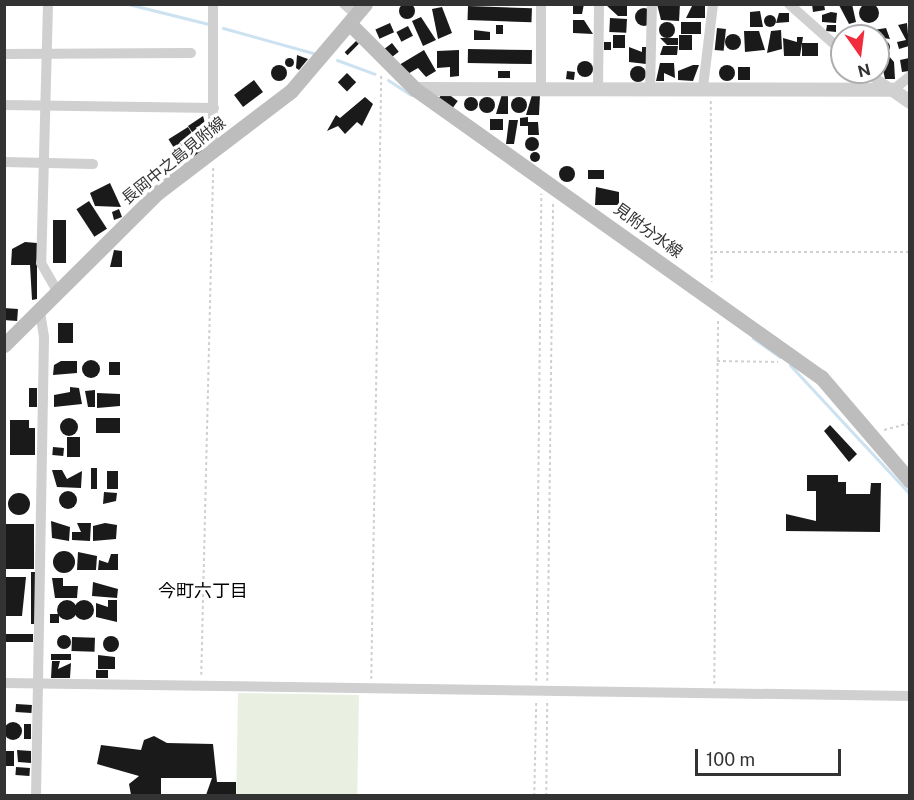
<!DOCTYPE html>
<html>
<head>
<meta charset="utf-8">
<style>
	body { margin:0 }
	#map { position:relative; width:914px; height:800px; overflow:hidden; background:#fff; font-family:"Public Sans","Noto Sans JP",sans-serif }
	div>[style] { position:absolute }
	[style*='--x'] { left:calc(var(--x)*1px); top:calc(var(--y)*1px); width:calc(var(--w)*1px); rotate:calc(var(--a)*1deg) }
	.green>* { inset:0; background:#e9f0e1; transform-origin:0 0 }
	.stream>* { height:3px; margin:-1.5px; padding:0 1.5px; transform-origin:1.5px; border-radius:1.5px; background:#cce2f0 }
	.building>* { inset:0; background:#1a1a1a; transform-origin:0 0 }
	.round { border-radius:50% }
	.path>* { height:1.5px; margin-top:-0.75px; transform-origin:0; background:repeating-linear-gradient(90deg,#d0d0d0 0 3px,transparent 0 6px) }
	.minor>* { height:10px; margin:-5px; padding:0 5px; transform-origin:5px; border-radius:5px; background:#d0d0d0 }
	.tertiary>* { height:14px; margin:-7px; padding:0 7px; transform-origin:7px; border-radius:7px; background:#d0d0d0 }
	.secondary>* { height:15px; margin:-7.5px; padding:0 7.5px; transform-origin:7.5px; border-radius:7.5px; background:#bdbdbd }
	span { translate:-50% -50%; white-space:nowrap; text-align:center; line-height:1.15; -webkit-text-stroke:6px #fff; paint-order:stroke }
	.street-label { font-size:16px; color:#333 }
	.neighbourhood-label { font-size:18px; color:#000 }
	.frame { position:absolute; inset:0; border:6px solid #333; pointer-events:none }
	.north { position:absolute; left:830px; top:24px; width:60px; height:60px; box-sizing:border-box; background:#fff; border:2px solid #adadad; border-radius:50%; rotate:166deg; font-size:16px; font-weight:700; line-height:24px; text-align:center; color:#333 }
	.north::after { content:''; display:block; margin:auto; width:21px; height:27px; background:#f12d3d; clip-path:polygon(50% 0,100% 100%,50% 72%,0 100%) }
	.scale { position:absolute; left:695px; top:749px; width:146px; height:27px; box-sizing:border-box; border:3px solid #333; border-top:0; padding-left:8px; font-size:18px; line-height:21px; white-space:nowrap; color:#333; -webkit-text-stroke:4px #fff; paint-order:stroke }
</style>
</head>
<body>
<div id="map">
	<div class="green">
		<div style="left:238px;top:693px;width:121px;height:102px;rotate:1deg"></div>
	</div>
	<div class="stream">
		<div style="--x:128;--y:4;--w:83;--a:13.9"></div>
		<div style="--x:223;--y:28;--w:98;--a:15.5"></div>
		<div style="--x:337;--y:60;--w:40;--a:20.2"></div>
		<div style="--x:388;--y:80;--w:27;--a:33"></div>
		<div style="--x:753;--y:338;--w:33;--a:35"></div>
		<div style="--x:790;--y:365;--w:176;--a:47.1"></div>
	</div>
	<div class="building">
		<div class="round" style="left:399px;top:3px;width:16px;height:16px"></div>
		<div class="round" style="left:859px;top:3px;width:20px;height:20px"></div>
		<div style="clip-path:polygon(573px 4px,584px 4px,582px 14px,573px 14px)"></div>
		<div style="clip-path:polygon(605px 4px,627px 4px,627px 16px,618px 16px)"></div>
		<div style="clip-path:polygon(657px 4px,680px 4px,679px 21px,661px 20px)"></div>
		<div style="clip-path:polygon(812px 4px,824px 4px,825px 10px,813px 12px)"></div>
		<div style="clip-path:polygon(852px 4px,856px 22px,849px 24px,839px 5px)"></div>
		<div style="left:468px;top:6px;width:64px;height:14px;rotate:2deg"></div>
		<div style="clip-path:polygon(692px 6px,705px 6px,705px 18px,686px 18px)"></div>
		<div style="clip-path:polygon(442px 7px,452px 33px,438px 39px,432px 9px)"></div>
		<div class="round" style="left:635px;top:8px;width:18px;height:18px"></div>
		<div style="clip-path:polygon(760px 11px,763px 27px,750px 27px,750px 12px)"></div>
		<div style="clip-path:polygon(831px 12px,837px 13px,836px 23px,822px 22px,822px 15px)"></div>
		<div style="clip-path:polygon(779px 13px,789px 13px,789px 22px,776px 23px)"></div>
		<div class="round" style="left:764px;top:15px;width:12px;height:12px"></div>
		<div style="clip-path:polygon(421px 17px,436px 40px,423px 46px,412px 21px)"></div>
		<div style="left:610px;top:18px;width:17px;height:14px;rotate:3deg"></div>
		<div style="clip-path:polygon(573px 20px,584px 20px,593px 34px,573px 33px)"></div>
		<div style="left:681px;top:22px;width:20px;height:12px"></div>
		<div class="round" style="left:659px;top:22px;width:16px;height:16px"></div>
		<div style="left:390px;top:23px;width:10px;height:16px;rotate:66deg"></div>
		<div style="clip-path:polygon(907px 23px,909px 46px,899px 49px,897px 42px,906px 40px,898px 25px)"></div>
		<div style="left:496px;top:25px;width:7px;height:9px"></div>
		<div style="clip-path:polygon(827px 25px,836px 25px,836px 32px,826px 31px)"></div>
		<div style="left:408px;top:26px;width:11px;height:13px;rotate:63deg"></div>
		<div style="left:717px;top:28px;width:9px;height:22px;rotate:6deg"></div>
		<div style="clip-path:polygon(886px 28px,890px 39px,870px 36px,874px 30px)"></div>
		<div style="clip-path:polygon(865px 29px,867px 36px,853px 36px,852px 31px)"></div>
		<div style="clip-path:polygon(474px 30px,490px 32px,490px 40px,474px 40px)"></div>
		<div style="clip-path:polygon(781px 30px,782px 49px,767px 53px,771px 31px)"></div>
		<div style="clip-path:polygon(744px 31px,759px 31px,765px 50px,745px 52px)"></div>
		<div class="round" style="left:725px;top:34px;width:16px;height:16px"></div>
		<div style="left:613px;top:35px;width:12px;height:13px"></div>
		<div style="left:679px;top:35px;width:13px;height:15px"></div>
		<div style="clip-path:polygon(797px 37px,803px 37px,800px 56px,784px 56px,783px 38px,797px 42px)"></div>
		<div style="clip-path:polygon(660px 38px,678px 38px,678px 45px,667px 45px)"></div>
		<div class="round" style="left:878px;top:41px;width:12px;height:12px"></div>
		<div style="left:356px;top:41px;width:4px;height:16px;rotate:45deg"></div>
		<div style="left:604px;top:42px;width:7px;height:8px"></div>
		<div style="left:392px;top:43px;width:11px;height:9px;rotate:52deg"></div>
		<div style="left:802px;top:43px;width:16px;height:13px"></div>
		<div style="clip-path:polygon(663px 46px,678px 46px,677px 55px,660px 55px)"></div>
		<div style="clip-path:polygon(629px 47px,642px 52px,642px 47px,649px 47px,646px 64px,629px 62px)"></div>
		<div style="left:468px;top:49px;width:64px;height:14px;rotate:1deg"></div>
		<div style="clip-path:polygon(424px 50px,436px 71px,426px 77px,418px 68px,406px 75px,399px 65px)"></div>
		<div style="clip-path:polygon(459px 50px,459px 76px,450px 77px,450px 67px,437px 68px,437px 51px)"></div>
		<div style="clip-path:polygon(297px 55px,308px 59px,299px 70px,296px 68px)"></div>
		<div style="clip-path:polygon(888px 55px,894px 62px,895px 79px,885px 79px,880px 56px)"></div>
		<div class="round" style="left:284.5px;top:57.5px;width:9px;height:9px"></div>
		<div style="clip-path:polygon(909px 58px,909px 71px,902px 72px,900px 60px)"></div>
		<div class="round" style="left:577px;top:61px;width:16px;height:16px"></div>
		<div style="clip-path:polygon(660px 63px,674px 63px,675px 78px,664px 73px,664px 81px,656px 81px)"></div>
		<div class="round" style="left:719px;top:65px;width:16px;height:16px"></div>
		<div class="round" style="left:271px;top:65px;width:16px;height:16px"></div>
		<div style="clip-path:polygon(693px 65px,699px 65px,693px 81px,678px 80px,678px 71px)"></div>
		<div class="round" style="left:630px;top:66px;width:16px;height:16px"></div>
		<div style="left:738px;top:67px;width:12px;height:13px"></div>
		<div style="left:498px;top:71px;width:12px;height:7px"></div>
		<div style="left:567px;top:71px;width:8px;height:8px;rotate:7deg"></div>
		<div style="left:347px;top:73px;width:13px;height:13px;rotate:45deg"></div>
		<div style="left:254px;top:80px;width:15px;height:25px;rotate:53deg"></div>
		<div style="left:444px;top:91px;width:17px;height:9px;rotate:36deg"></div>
		<div style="clip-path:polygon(502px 94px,508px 94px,508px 114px,496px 114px)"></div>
		<div style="clip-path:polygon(532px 95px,540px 95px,539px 115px,526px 115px)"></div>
		<div class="round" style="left:464px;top:97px;width:14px;height:14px"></div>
		<div class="round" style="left:511px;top:97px;width:16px;height:16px"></div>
		<div style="clip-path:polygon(365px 97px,373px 104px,362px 126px,357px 122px,345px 134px,338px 126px,327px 131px,336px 115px,340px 118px)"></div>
		<div class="round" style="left:479px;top:97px;width:16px;height:16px"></div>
		<div style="clip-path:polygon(203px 116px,208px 133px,196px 138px,188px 126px)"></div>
		<div style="clip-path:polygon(528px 117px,528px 122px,538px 122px,539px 135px,528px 135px,528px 126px,520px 126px,520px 118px)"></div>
		<div style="left:490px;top:119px;width:13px;height:11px"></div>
		<div style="clip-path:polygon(509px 120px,518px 120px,514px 144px,506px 144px)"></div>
		<div style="left:188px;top:127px;width:13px;height:23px;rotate:58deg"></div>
		<div class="round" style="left:525px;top:137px;width:14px;height:14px"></div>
		<div class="round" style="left:184px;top:141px;width:18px;height:18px"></div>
		<div class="round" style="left:530px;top:152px;width:10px;height:10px"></div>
		<div class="round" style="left:559px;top:166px;width:16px;height:16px"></div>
		<div style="left:588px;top:170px;width:16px;height:9px"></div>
		<div style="clip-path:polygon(110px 183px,121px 207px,95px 206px,90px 193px)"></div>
		<div style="clip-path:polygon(596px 187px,619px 192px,619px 205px,595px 205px)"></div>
		<div style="left:89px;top:201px;width:33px;height:15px;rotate:57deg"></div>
		<div style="clip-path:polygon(119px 209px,122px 217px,114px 220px,112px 212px)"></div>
		<div style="left:66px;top:220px;width:43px;height:13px;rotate:90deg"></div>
		<div style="clip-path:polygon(25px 242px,37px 243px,37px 299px,32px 300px,30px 265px,11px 265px,12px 249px)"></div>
		<div style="clip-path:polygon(114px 250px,122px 251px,122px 267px,110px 267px)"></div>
		<div style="left:4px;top:308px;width:14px;height:12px;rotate:4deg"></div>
		<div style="left:58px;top:323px;width:15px;height:20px"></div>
		<div class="round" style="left:82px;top:360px;width:18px;height:18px"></div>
		<div style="clip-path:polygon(61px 361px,77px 361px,77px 373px,53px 375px,54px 365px)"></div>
		<div style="left:109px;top:362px;width:11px;height:13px"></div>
		<div style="clip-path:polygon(70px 387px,79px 388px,82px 404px,54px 407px,54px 395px,70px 392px)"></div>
		<div style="left:29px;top:388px;width:8px;height:19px"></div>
		<div style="clip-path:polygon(95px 390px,95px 407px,88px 407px,85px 391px)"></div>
		<div style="clip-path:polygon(97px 393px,120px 394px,120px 406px,97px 408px)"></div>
		<div style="left:96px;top:418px;width:24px;height:15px"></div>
		<div class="round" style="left:60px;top:418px;width:18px;height:18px"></div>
		<div style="clip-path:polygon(10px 420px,29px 420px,29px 428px,35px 428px,35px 455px,10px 455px)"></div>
		<div style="clip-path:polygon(830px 425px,857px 454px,849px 462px,824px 431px)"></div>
		<div style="left:67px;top:437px;width:13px;height:20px"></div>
		<div style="left:53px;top:447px;width:11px;height:8px;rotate:5deg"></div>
		<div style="left:91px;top:468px;width:6px;height:21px"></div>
		<div style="clip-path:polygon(52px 470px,62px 470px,67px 479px,82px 471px,81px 488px,57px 487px)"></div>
		<div style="left:107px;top:471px;width:11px;height:18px"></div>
		<div style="clip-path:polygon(807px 475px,838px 475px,838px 482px,846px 482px,846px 494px,870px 494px,871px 483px,881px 483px,880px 532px,786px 531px,786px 514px,816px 521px,816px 491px,807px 491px)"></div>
		<div class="round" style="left:59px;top:491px;width:18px;height:18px"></div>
		<div style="clip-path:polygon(104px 492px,117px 493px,116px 501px,103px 504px)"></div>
		<div class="round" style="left:8px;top:493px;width:22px;height:22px"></div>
		<div style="clip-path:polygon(51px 521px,70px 527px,69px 541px,52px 538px)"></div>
		<div style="clip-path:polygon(77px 523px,91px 523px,90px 541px,72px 540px,72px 532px,81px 532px)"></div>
		<div style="clip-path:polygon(105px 523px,117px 525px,116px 539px,93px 541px,93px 526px)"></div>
		<div style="left:4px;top:524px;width:30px;height:45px"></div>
		<div class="round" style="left:53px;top:551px;width:22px;height:22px"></div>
		<div style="clip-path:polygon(78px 552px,97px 556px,96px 570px,77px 570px)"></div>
		<div style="clip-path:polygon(111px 554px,118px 554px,118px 570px,98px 570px,99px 560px,108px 563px)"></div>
		<div style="left:31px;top:572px;width:4px;height:52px"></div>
		<div style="clip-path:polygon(4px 577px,26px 577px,22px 616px,4px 616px)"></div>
		<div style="clip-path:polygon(52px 578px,63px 578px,63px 586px,78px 586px,77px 598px,55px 598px)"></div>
		<div style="clip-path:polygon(93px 582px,118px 589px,117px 598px,92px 596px)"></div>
		<div class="round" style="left:74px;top:600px;width:20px;height:20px"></div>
		<div style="clip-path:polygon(108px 600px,117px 600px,117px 622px,96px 617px,96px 603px,108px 607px)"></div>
		<div class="round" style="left:57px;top:600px;width:20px;height:20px"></div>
		<div style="left:50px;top:614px;width:9px;height:9px"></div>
		<div style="left:4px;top:634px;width:29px;height:8px"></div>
		<div class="round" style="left:57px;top:635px;width:14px;height:14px"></div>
		<div class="round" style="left:103px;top:636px;width:16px;height:16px"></div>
		<div style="left:72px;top:637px;width:23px;height:14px;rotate:2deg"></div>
		<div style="left:51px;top:654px;width:20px;height:6px"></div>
		<div style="clip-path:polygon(98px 655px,115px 657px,115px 669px,98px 669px)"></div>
		<div style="clip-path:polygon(52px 661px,60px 661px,58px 669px,71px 663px,70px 678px,51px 678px)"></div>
		<div style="left:108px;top:670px;width:8px;height:12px;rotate:90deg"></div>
		<div style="left:16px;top:704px;width:16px;height:8px;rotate:4deg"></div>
		<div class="round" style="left:4px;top:722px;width:18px;height:18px"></div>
		<div style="left:24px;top:724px;width:7px;height:15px"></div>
		<div style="clip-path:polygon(154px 736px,167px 743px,213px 744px,217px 782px,236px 782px,236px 795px,206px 795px,212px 778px,161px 778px,161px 795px,131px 795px,129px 784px,139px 776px,97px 764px,101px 745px,141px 750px,144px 740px)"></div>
		<div style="clip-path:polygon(17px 750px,31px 751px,31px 763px,18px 762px)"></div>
		<div style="left:4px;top:751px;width:10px;height:15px"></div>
		<div style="left:16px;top:767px;width:14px;height:8px;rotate:4deg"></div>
	</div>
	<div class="path">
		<div style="--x:711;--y:101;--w:181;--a:89.7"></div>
		<div style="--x:714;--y:252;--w:196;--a:0"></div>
		<div style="--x:717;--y:361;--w:61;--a:0.9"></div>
		<div style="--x:884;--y:430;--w:27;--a:-15"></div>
		<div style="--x:201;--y:675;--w:508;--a:-88.65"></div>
		<div style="--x:371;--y:679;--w:604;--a:-89.05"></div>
		<div style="--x:536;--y:681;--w:487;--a:-89.4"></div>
		<div style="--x:547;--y:681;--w:479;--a:-89.3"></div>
		<div style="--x:714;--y:684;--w:364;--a:-89.4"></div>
		<div style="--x:534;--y:796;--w:95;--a:-88.8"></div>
		<div style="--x:546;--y:796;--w:96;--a:-89.4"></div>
	</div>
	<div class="minor">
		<div style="--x:48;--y:4;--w:259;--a:91.5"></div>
		<div style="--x:41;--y:263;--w:32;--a:60"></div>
		<div style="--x:344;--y:4;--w:18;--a:41"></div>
		<div style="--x:541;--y:4;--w:86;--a:90"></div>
		<div style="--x:789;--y:4;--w:71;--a:41.6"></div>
		<div style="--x:4;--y:54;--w:187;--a:-0.3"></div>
		<div style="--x:866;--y:72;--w:32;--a:34"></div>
		<div style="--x:893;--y:90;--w:22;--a:-39"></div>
		<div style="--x:703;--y:87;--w:84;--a:-83.1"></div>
		<div style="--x:598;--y:89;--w:85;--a:-89.3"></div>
		<div style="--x:650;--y:91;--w:87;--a:-88.7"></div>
		<div style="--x:4;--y:105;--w:210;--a:0.8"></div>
		<div style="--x:213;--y:151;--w:147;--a:-90"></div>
		<div style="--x:4;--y:162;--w:89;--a:1.3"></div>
		<div style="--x:4;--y:683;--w:906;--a:0.82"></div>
		<div style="--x:36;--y:796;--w:459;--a:-89"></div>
		<div style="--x:44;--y:337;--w:30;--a:-99"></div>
	</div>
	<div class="tertiary">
		<div style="--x:415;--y:89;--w:478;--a:0.1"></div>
		<div style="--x:893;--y:90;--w:21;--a:35"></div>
	</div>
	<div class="secondary">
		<div style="--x:351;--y:25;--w:91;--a:45"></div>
		<div style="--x:415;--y:89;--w:498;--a:35.4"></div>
		<div style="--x:821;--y:377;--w:137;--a:49.4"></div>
		<div style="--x:4;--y:345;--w:216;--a:-44.8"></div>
		<div style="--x:157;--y:193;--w:168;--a:-37.3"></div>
		<div style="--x:291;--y:91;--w:114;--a:-49.6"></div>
	</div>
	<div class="street-label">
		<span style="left:174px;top:161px;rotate:-39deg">長岡中之島見附線</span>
		<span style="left:648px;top:231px;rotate:36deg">見附分水線</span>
	</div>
	<div class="neighbourhood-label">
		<span style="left:203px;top:591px">今町六丁目</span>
	</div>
	<div class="frame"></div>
	<div class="north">N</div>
	<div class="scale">100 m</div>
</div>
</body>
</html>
